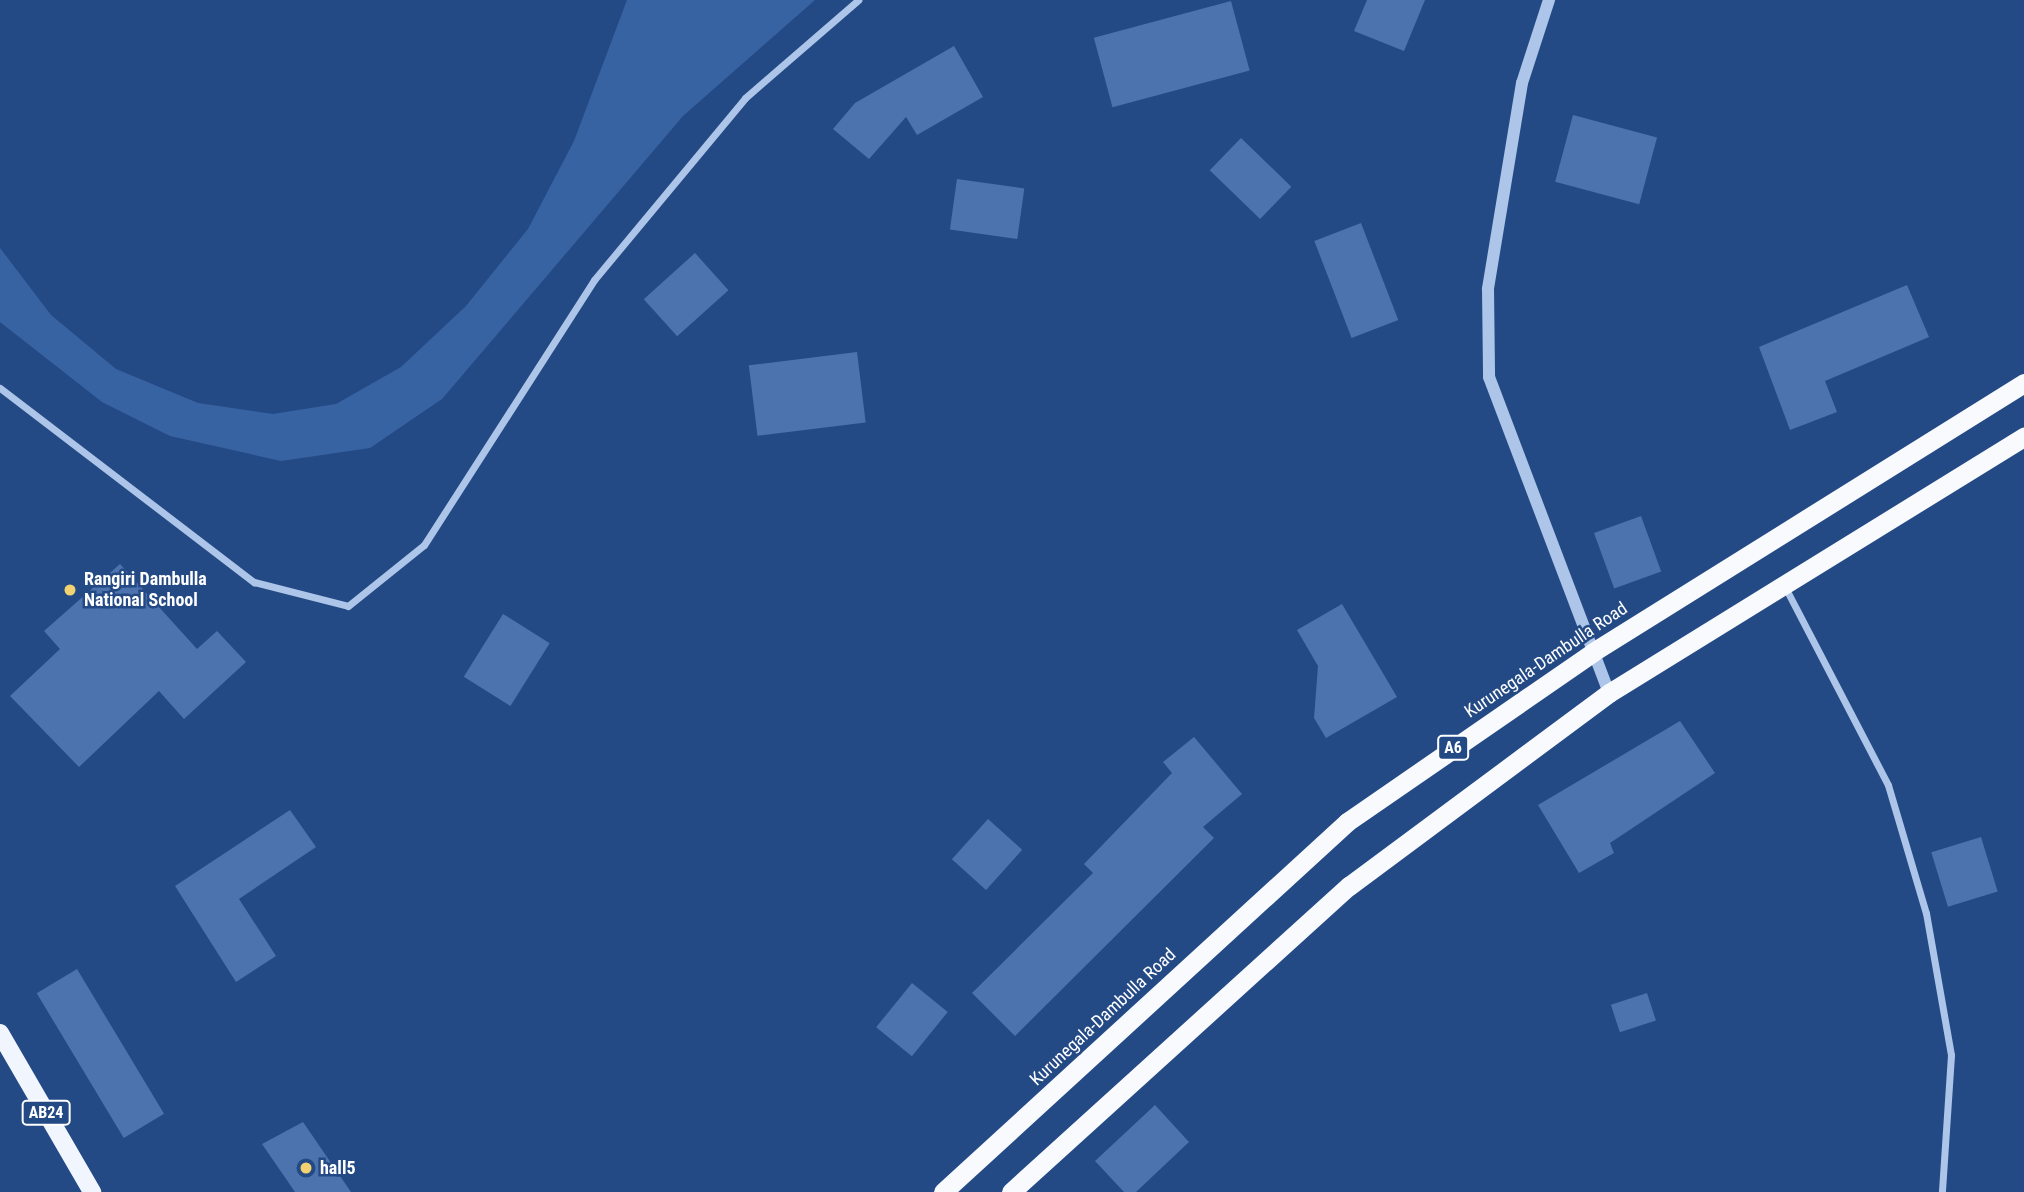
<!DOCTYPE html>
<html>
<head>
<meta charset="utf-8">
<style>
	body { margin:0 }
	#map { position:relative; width:2024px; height:1192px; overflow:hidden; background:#244a85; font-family:"Roboto Condensed",sans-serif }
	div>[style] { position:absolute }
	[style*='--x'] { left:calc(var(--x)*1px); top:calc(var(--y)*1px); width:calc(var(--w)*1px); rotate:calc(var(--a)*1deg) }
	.green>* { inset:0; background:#3863a2 }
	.building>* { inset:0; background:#4c73ad; transform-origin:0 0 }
	.minor>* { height:7px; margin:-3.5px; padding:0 3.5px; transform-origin:3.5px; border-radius:3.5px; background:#adc5e8 }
	.tertiary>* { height:12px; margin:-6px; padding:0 6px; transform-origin:6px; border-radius:6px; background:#adc5e8 }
	.primary>* { height:18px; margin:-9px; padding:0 9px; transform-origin:9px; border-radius:9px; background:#f0f5fe }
	.trunk>* { height:19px; margin:-9.5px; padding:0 9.5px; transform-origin:9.5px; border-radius:9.5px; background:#f8fafe }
	.dots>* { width:19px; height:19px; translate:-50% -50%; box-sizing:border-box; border:4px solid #244a85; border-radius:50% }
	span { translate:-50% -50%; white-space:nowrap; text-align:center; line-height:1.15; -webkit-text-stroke:5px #244a85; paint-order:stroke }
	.shield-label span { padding:2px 5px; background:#244a85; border:2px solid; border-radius:5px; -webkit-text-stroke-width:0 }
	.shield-label { font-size:16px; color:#fff; font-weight:700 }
	.poi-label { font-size:18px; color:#fff; font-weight:700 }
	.left { translate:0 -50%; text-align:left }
	.street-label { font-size:18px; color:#fff }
</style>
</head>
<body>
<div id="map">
	<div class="green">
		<div style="clip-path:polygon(627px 0,815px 0,683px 116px,442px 399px,370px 448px,281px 461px,170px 436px,102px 402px,0 322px,0 248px,51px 315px,116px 369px,198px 403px,273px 414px,336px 404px,401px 367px,466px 306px,528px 229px,574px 141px)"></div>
	</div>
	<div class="building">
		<div style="clip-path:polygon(1367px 0,1425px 0,1404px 51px,1354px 31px)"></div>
		<div style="left:1231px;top:1px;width:72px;height:142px;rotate:75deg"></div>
		<div style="clip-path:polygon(954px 46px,983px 97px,917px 135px,906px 117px,869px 159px,833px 129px,855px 103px)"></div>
		<div style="left:1573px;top:115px;width:87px;height:69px;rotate:15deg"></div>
		<div style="left:1241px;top:138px;width:70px;height:45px;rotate:44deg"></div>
		<div style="left:957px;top:179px;width:68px;height:51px;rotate:8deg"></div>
		<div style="left:1361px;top:223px;width:104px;height:50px;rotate:69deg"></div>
		<div style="left:695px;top:253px;width:50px;height:69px;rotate:48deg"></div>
		<div style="clip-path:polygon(1907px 285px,1929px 337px,1825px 381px,1837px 412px,1790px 430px,1759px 347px)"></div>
		<div style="left:857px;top:352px;width:71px;height:109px;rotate:83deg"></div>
		<div style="left:1641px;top:516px;width:59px;height:50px;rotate:70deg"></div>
		<div style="clip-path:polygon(120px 564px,197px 649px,217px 631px,246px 662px,184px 719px,159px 691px,79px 767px,10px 696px,60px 649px,44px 631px)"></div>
		<div style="clip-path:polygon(1342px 604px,1397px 697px,1326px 738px,1314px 718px,1318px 666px,1297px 630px)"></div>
		<div style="left:503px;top:614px;width:55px;height:74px;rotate:32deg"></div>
		<div style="clip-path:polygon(1680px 721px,1715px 773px,1610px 843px,1614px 853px,1579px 873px,1538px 805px)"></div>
		<div style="clip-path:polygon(1194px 737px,1242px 794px,1203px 827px,1214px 838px,1015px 1036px,972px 993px,1093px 873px,1084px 864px,1172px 773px,1163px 762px)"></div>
		<div style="clip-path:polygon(290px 810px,316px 847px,239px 899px,276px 956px,236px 982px,175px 886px)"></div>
		<div style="left:988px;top:819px;width:46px;height:54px;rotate:42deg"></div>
		<div style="left:1981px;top:837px;width:57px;height:52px;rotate:73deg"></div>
		<div style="left:77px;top:969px;width:169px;height:47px;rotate:59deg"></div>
		<div style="left:912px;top:983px;width:46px;height:57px;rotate:39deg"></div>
		<div style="left:1647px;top:993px;width:29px;height:38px;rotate:72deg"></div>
		<div style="clip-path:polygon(1155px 1105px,1189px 1142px,1136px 1192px,1124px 1192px,1095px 1161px)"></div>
		<div style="clip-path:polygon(303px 1122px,351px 1192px,295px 1192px,262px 1144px)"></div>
	</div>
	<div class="minor">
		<div style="--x:0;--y:388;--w:320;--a:37.4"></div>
		<div style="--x:254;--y:582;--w:97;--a:14.3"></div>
		<div style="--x:348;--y:606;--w:97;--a:-38.8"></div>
		<div style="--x:424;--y:545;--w:315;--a:-57.3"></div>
		<div style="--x:594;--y:280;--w:236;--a:-50.3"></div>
		<div style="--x:745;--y:98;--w:150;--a:-40.9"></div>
		<div style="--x:1785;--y:587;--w:223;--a:62.5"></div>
		<div style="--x:1888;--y:785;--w:134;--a:73.5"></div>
		<div style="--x:1926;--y:913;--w:144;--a:80"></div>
		<div style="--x:1951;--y:1055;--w:137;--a:93.8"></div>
	</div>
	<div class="tertiary">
		<div style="--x:1549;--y:0;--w:87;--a:108"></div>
		<div style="--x:1522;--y:83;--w:209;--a:99.4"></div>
		<div style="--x:1488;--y:289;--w:88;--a:89.3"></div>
		<div style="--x:1489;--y:377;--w:338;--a:69.2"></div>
	</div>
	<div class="primary">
		<div style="--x:0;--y:1033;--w:184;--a:59.9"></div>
	</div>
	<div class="trunk">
		<div style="--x:943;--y:1192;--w:548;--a:-42.48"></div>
		<div style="--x:1347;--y:822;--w:299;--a:-34.6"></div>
		<div style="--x:1593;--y:652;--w:508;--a:-31.97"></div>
		<div style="--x:1011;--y:1192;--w:456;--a:-42.2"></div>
		<div style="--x:1349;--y:886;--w:324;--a:-36.6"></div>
		<div style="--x:1609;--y:693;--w:488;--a:-31.7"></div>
	</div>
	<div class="dots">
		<div style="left:70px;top:590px;background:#f3d371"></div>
		<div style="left:306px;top:1168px;background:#f3d371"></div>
	</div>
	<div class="shield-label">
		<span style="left:1453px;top:748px">A6</span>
		<span style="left:46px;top:1113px">AB24</span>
	</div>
	<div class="poi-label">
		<span class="left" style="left:84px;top:590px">Rangiri Dambulla<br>National School</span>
		<span class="left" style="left:320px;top:1168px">hall5</span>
	</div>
	<div class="street-label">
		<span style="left:1546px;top:660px;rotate:-34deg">Kurunegala-Dambulla Road</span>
		<span style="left:1103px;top:1017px;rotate:-43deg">Kurunegala-Dambulla Road</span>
	</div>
</div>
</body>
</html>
